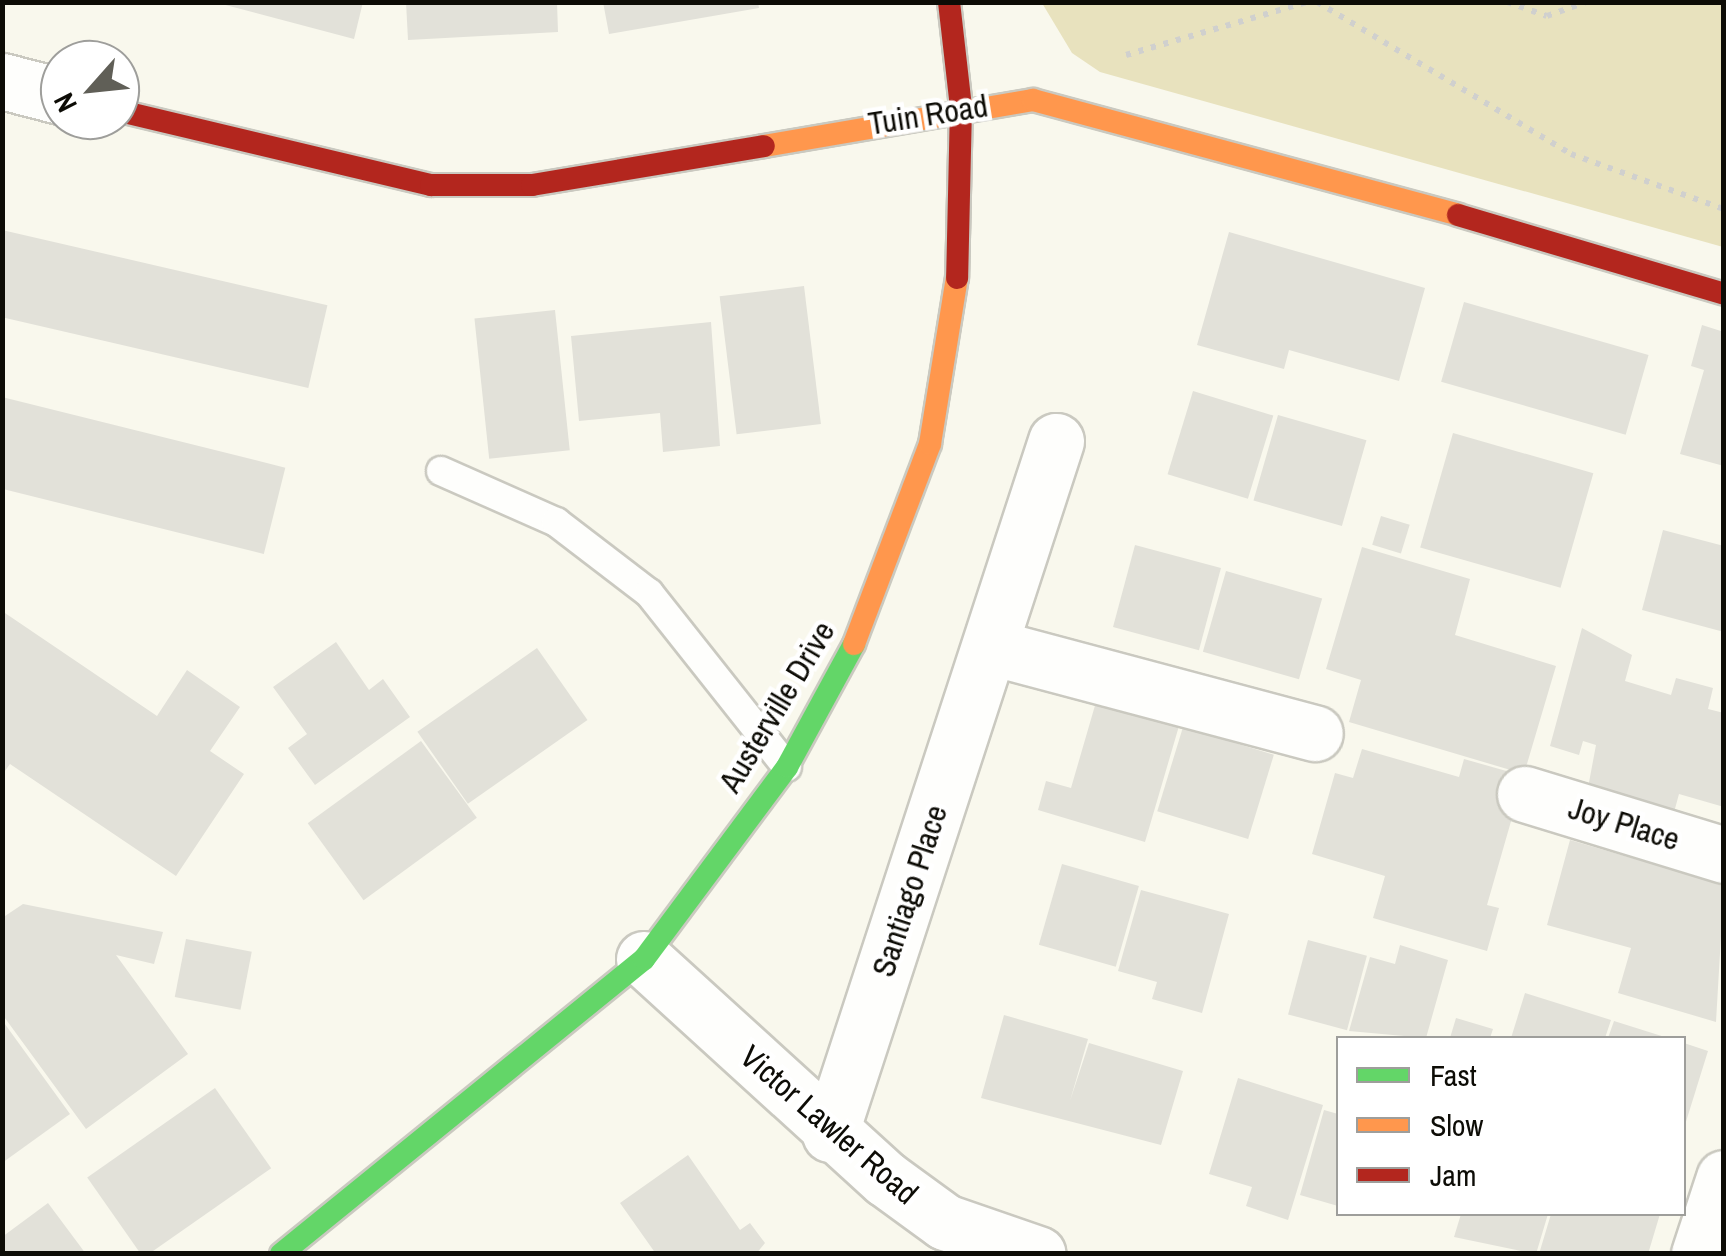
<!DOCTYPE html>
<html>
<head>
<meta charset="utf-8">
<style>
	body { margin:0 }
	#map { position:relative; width:1726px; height:1256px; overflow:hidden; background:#f9f8ed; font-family:"Archivo Narrow",sans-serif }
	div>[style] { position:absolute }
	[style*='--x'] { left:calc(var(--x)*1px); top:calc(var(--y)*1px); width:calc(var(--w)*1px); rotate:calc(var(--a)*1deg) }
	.green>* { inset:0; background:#e8e2be }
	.building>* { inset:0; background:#e2e1d9; transform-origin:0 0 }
	.path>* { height:6px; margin-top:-3px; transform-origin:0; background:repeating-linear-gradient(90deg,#d0d0ce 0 5px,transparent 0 13px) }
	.roads { filter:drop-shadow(2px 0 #cac9c0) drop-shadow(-2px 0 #cac9c0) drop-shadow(0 2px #cac9c0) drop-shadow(0 -2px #cac9c0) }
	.lane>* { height:28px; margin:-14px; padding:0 14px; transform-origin:14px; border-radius:14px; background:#fefefc }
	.street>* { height:55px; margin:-27.5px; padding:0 27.5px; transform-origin:27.5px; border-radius:27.5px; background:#fefefc }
	.fast>* { height:22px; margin:-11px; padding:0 11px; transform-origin:11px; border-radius:11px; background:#63d668 }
	.slow>* { height:22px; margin:-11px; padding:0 11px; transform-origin:11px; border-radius:11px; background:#ff974d }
	.jam>* { height:22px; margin:-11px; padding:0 11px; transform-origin:11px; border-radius:11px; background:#b3261e }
	span { translate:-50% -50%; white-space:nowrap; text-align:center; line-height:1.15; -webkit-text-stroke:9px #fff; paint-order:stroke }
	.street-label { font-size:32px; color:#0d0c06 }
	.frame { position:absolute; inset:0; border:5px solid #0d0c06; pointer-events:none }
	.legend { position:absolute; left:1336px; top:1036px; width:350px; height:180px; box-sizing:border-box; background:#fff; border:2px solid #9e9e9b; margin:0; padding:12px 18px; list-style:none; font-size:30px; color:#0d0c06 }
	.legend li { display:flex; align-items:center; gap:20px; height:50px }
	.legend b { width:50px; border:2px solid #9e9e9b }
	.north { position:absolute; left:40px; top:40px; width:100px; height:100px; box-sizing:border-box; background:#fff; border:2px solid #9e9e9b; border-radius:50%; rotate:243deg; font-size:28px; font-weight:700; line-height:40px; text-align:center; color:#0d0c06 }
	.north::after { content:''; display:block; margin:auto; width:35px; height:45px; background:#605f57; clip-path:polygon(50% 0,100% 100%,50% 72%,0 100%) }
</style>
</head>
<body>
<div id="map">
	<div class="green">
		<div style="clip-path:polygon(1042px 3px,1723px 3px,1723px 247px,1100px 72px,1072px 53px)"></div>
	</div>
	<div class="building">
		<div style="clip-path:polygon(214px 2px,363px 2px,354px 39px)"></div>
		<div style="clip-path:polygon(406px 2px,557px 2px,558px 32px,408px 40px)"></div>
		<div style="clip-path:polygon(603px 2px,758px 2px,759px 8px,609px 34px)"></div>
		<div style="left:2px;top:230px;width:334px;height:85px;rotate:13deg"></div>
		<div style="clip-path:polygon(1229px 232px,1425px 288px,1399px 381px,1289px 350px,1284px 369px,1197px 345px)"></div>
		<div style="left:804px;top:286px;width:139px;height:85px;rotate:83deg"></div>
		<div style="left:1464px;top:302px;width:192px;height:83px;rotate:16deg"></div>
		<div style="left:555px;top:310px;width:141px;height:81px;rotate:84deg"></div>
		<div style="clip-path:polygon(711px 322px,720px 446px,663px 452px,660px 413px,579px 421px,571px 336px)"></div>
		<div style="clip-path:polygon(1702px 325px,1724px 332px,1724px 466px,1680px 454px,1704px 370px,1691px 366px)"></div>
		<div style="left:1193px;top:391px;width:84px;height:87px;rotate:17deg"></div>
		<div style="left:2px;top:397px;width:292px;height:89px;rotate:14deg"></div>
		<div style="left:1278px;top:415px;width:92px;height:89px;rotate:16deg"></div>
		<div style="left:1453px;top:433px;width:146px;height:119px;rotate:16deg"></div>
		<div style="left:1381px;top:516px;width:30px;height:30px;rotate:17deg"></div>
		<div style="clip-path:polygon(1663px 530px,1724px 546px,1724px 632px,1642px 610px)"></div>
		<div style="left:1135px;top:545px;width:89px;height:85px;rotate:15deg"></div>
		<div style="clip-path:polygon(1362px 547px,1470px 579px,1455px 635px,1556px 666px,1524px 774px,1349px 722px,1361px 680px,1326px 669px)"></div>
		<div style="left:1226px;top:571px;width:100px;height:84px;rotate:16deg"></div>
		<div style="clip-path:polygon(2px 611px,157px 716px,187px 670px,240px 707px,210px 751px,244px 774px,176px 876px,10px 764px,2px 775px)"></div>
		<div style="clip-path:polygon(1582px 628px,1632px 655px,1625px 681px,1671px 695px,1676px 678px,1713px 688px,1708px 709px,1724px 713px,1724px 807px,1679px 794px,1673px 816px,1587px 793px,1596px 745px,1583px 741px,1579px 755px,1550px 746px)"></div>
		<div style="clip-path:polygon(336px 642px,369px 690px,383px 679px,410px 717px,315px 785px,288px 748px,307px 734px,273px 687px)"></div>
		<div style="left:537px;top:648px;width:88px;height:146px;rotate:55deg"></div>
		<div style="clip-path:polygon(1096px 702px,1179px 726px,1145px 842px,1038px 810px,1046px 781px,1071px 788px)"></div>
		<div style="left:1183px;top:727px;width:95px;height:88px;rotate:17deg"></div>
		<div style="left:421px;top:741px;width:95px;height:140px;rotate:54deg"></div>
		<div style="clip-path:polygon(1362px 749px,1459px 777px,1464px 759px,1524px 776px,1487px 905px,1499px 908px,1487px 951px,1373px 918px,1385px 876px,1312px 854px,1335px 773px,1353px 778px)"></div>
		<div style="clip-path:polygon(1570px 840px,1724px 885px,1716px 1022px,1618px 993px,1631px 948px,1547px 925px)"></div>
		<div style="left:1062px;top:864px;width:80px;height:84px;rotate:16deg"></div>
		<div style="clip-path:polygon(1141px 890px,1229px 914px,1202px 1013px,1152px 999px,1157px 982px,1118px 971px)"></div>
		<div style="clip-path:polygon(23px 904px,163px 932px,154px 964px,116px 955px,188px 1054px,86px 1129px,2px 1014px,2px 918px)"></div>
		<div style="left:186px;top:939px;width:67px;height:59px;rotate:11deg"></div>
		<div style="left:1308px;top:940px;width:61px;height:77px;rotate:15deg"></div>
		<div style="clip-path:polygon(1400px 945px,1448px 960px,1426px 1038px,1349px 1031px,1370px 957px,1395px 964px)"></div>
		<div style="clip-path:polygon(1525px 993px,1611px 1020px,1605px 1038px,1511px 1038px)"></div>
		<div style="clip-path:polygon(1004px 1015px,1088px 1039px,1070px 1101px,1089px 1043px,1183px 1071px,1161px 1145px,981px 1098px)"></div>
		<div style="clip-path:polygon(1456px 1018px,1493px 1029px,1490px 1038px,1450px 1038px)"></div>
		<div style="clip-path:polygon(2px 1020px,70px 1114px,2px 1163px)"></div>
		<div style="clip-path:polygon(1614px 1021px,1668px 1038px,1608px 1038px)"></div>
		<div style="clip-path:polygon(1684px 1043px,1708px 1051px,1684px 1128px)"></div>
		<div style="clip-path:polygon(1238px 1078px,1323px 1105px,1288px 1220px,1246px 1206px,1252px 1187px,1209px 1174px)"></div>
		<div style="left:215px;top:1088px;width:98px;height:156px;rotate:55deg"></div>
		<div style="clip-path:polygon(1324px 1110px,1338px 1114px,1338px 1206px,1300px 1195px)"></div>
		<div style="clip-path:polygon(688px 1155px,740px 1230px,750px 1223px,765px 1243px,756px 1254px,656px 1254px,620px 1203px)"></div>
		<div style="clip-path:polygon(48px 1203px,86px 1254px,2px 1254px,2px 1237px)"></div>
		<div style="clip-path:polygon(1461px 1214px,1548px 1214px,1536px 1254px,1454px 1237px)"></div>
		<div style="clip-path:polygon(1551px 1214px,1660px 1214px,1648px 1254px,1539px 1254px)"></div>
	</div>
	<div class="path">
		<div style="--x:1317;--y:2;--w:296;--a:30.9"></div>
		<div style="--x:1571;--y:154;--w:163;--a:19.8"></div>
		<div style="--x:1507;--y:2;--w:42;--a:19.3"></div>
		<div style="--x:1547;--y:16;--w:41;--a:-19.7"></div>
		<div style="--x:1126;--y:55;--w:189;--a:-16.3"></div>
	</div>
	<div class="roads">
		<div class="lane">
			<div style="--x:441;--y:471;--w:126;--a:23.9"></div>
			<div style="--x:556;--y:522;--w:117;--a:37.4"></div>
			<div style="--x:649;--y:593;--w:222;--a:51.6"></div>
		</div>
		<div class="street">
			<div style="--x:2;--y:81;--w:60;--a:14.5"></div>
			<div style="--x:991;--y:647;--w:335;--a:14.9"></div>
			<div style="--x:1525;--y:794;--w:208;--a:17"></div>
			<div style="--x:644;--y:959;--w:327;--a:42.3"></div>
			<div style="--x:886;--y:1179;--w:73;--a:36.1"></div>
			<div style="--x:945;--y:1222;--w:98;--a:19"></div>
			<div style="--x:830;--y:1134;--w:729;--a:-71.94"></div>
			<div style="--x:1699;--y:1254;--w:80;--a:-71.8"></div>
		</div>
		<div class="fast">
			<div style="--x:281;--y:1254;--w:468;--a:-39.1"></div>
			<div style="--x:644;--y:959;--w:239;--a:-53.3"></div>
			<div style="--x:787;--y:767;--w:140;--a:-61.4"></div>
		</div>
		<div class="slow">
			<div style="--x:764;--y:146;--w:273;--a:-9.7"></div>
			<div style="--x:1033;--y:100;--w:440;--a:15.1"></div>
			<div style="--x:854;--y:644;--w:214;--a:-69.2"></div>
			<div style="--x:930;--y:444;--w:168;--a:-80.8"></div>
		</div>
		<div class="jam">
			<div style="--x:949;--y:2;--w:106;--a:83.5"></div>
			<div style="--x:961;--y:107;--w:171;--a:91.3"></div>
			<div style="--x:120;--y:111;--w:320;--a:13.4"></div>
			<div style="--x:431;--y:185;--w:101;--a:0"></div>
			<div style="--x:532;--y:185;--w:235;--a:-9.5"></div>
			<div style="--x:1458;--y:215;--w:277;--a:16.5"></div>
		</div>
	</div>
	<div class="street-label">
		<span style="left:928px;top:115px;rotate:-9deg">Tuin Road</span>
		<span style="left:777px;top:707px;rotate:-59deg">Austerville Drive</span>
		<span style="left:1624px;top:824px;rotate:17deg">Joy Place</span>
		<span style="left:910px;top:891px;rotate:-72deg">Santiago Place</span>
		<span style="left:829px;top:1125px;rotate:41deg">Victor Lawler Road</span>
	</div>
	<div class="frame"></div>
	<ul class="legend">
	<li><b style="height:12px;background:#63d668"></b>Fast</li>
	<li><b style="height:12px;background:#ff974d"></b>Slow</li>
	<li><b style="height:12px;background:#b3261e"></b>Jam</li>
	</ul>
	<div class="north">N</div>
</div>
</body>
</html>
